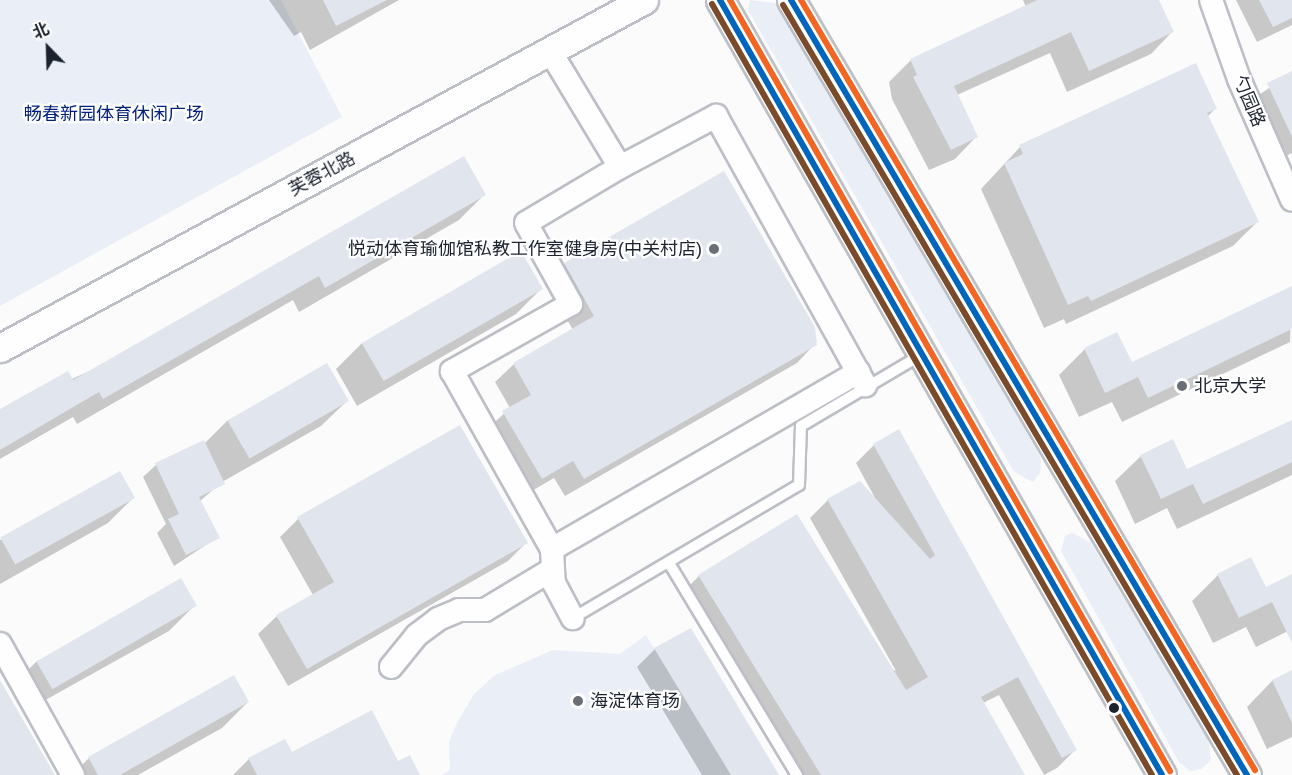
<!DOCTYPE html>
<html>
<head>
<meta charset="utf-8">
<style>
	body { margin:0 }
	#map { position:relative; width:1292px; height:775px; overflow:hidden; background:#fbfbfb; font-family:Arial,"Noto Sans SC",sans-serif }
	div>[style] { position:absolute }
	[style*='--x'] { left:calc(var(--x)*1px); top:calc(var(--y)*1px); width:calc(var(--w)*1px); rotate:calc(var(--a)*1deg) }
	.green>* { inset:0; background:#e9eef7 }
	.shadow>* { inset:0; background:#0003 }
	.building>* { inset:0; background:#e0e5ee; transform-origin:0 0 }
	.roads { filter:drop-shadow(2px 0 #bcbfc5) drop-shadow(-2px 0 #bcbfc5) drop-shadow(0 2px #bcbfc5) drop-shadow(0 -2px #bcbfc5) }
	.service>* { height:10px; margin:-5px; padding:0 5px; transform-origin:5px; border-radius:5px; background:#fefefe }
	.minor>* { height:22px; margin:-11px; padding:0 11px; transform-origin:11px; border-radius:11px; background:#fefefe }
	.tertiary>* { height:27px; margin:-13.5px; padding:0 13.5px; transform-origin:13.5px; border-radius:13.5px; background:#fefefe }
	.bus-1>* { height:6px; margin:-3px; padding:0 3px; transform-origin:3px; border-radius:3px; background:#0065bd }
	.bus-2>* { height:6px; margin:-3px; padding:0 3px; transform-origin:3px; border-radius:3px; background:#7a4b2a }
	.bus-3>* { height:6px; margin:-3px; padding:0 3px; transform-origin:3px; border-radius:3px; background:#f26522 }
	.dots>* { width:16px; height:16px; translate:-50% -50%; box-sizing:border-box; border:3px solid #fff; border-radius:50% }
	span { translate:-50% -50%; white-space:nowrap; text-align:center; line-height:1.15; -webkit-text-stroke:4.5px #fff; paint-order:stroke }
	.street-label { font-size:18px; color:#1c232f }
	.park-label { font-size:18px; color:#01217a }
	.poi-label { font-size:18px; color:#1c232f }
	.right { translate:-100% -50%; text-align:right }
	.left { translate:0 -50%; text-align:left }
	.north { position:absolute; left:18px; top:18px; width:60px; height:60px; -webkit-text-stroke:4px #fff; paint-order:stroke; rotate:337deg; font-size:16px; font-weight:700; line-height:24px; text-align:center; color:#1c232f }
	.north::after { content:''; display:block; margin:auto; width:21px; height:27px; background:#1c232f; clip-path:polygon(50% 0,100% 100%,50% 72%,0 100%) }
</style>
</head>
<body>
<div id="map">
	<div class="green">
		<div style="clip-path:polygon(0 0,281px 0,342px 117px,0 306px)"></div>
		<div style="clip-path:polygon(750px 0,781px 4px,1041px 458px,1040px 473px,1033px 482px,1014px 472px,748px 10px)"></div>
		<div style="clip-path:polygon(1072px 533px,1090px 542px,1208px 737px,1211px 760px,1201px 769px,1190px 771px,1179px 762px,1061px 551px,1065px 536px)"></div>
		<div style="clip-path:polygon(646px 635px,731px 775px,442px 775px,450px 770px,449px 741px,457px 723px,474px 694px,495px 675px,553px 650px,620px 654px)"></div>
	</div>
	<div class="shadow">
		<div style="clip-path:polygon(269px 0,399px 0,310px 50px,301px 32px,294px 36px)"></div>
		<div style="clip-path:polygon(1023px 0,1158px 0,1172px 32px,1151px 54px,1067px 92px,1050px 53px,957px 95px,976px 137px,955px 159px,929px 170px,892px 99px,889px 82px,911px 60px,1026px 7px)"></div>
		<div style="clip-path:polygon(1236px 0,1292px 0,1292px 25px,1257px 42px)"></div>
		<div style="clip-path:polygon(1292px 73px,1292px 153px,1282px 158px,1254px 98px)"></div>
		<div style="clip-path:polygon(1216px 108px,1207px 117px,1257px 222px,1233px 246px,1066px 324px,1064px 319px,1044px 328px,981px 189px,1020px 147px)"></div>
		<div style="clip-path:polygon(724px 173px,815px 344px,797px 363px,565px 496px,554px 478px,523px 496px,485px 431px,510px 408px,495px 382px,514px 364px,573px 330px,546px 283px,565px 264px)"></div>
		<div style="clip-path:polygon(484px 195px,459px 220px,299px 312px,293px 300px,77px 424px,73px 417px,0 459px,0 411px)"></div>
		<div style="clip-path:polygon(520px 253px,541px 289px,516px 314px,357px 406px,336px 369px,361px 344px)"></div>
		<div style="clip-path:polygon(1292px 288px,1290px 342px,1122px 422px,1112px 402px,1079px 417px,1059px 375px,1085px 349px,1131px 364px)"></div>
		<div style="clip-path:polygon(347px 401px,321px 426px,222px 482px,199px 502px,218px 537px,174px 566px,157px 533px,166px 524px,143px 477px,156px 465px,204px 444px,228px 420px)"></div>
		<div style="clip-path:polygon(1292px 421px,1292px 475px,1177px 529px,1167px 508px,1135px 524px,1115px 481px,1141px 456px,1187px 471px)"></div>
		<div style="clip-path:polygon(874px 445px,1075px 750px,1057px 768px,1044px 775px,999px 695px,983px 703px,1023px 775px,792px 775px,681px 594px,699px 576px,896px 671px,810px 518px,828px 500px,875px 498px,856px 463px)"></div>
		<div style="clip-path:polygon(133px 498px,108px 523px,0 584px,0 540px)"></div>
		<div style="clip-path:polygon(298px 519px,526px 543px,508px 561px,288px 686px,258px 634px,277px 616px,313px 595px,280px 537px)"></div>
		<div style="clip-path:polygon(1218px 575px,1266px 589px,1292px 576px,1292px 629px,1256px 647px,1246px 627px,1213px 643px,1192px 601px)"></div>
		<div style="clip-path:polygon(195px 605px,169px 631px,24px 712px,11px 687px,37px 661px)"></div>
		<div style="clip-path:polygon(655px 649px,777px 775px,702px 775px,637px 667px)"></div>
		<div style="clip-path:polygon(1292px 672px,1292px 737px,1267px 749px,1247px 707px,1272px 681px)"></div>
		<div style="clip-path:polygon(248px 702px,222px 728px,138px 775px,72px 775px,89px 758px)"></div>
		<div style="clip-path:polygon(291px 754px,397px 763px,419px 775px,233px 775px,249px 759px)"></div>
	</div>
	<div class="building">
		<div style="clip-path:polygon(323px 0,387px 0,336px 26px)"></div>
		<div style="clip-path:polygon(1037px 0,1159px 0,1174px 32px,1089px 71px,1071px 32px,954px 86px,978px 137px,951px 150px,913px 77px,917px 75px,910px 59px)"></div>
		<div style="clip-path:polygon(1259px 0,1292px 0,1292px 18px,1273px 27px)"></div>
		<div style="clip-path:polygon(1196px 63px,1217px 109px,1207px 113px,1259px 222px,1091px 301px,1088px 296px,1068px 305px,1004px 163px,1023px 154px,1019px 145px)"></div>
		<div style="clip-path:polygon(1292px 71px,1292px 137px,1267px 83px)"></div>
		<div style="clip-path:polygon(464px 156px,486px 195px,325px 288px,319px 276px,103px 399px,99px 392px,0 450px,0 409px,68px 371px,73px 380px)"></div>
		<div style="clip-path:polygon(724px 171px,815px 327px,817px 345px,584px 479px,573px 461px,542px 479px,502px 411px,531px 395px,513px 363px,594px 316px,564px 263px)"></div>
		<div style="left:521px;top:251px;width:44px;height:184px;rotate:60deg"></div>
		<div style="clip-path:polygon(1292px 286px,1292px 329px,1148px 398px,1138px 377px,1105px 393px,1084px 348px,1117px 332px,1132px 362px)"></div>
		<div style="left:327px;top:363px;width:44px;height:115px;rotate:60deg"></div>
		<div style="clip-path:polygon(1292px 420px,1292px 462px,1203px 504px,1193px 484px,1161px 499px,1140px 455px,1173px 439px,1187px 469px)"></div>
		<div style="clip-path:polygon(460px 425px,528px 543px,307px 669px,276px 615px,334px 582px,297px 517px)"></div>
		<div style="clip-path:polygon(899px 429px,1077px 750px,1062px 758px,1018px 677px,981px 697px,1025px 775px,821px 775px,698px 575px,797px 514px,906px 690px,928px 677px,827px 499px,860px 481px,930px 559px,935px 555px,873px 444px)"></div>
		<div style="clip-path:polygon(204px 440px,225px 484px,199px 497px,220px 538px,186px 555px,168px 519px,179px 514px,155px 463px)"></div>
		<div style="left:120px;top:471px;width:31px;height:137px;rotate:61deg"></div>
		<div style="clip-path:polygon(1251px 557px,1266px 587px,1292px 574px,1292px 643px,1272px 602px,1239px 618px,1217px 574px)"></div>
		<div style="left:181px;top:578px;width:32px;height:167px;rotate:60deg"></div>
		<div style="clip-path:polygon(691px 628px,779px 775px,731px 775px,654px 648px)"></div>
		<div style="clip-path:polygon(1292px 670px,1292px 723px,1272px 680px)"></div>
		<div style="clip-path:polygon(234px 675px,249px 702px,120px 775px,98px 775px,88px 757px)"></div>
		<div style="clip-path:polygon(0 680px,55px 775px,0 775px)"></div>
		<div style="clip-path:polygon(372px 710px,398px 761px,410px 755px,420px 775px,257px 775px,248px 758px,285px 739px,292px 752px)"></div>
	</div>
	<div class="roads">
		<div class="service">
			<div style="--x:669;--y:563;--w:248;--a:58.9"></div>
			<div style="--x:573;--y:618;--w:262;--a:-30.5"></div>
			<div style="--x:799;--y:485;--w:59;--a:-88.1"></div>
			<div style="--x:801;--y:426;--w:139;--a:-30.6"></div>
		</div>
		<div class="minor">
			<div style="--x:1211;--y:0;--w:84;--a:70.5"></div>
			<div style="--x:1239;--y:79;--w:132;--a:66.3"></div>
			<div style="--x:550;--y:51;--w:135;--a:58.9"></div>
			<div style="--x:620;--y:167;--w:109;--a:149.2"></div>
			<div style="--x:526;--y:223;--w:93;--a:60.9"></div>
			<div style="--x:571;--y:304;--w:137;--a:150.6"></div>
			<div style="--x:452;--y:371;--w:204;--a:60.7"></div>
			<div style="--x:552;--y:549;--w:34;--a:87"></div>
			<div style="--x:554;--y:583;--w:40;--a:62"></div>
			<div style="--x:620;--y:167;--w:109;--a:-28"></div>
			<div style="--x:716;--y:116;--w:308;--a:61"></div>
			<div style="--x:552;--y:549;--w:354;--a:-30"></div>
			<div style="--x:0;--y:644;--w:150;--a:60.9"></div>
			<div style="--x:391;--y:667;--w:41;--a:-50.9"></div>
			<div style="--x:417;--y:635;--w:26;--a:-37"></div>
			<div style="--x:438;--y:619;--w:23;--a:-23"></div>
			<div style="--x:459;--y:610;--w:26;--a:0"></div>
			<div style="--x:485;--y:610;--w:79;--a:-31.1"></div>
		</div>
		<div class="tertiary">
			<div style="--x:720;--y:0;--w:892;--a:60.3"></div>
			<div style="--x:791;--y:0;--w:899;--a:59.53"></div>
			<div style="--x:0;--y:348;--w:732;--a:-28.39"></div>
		</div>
	</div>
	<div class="bus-1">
		<div style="--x:720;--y:0;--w:892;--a:60.3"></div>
		<div style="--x:791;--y:0;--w:899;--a:59.53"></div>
	</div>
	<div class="bus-2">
		<div style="--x:712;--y:4;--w:888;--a:60.29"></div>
		<div style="--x:783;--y:5;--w:894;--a:59.48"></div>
	</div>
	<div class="bus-3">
		<div style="--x:730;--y:0;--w:888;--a:60.29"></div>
		<div style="--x:801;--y:0;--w:894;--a:59.48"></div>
	</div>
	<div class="dots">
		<div style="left:714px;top:249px;background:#6a6f76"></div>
		<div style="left:1182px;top:386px;background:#6a6f76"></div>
		<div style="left:578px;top:701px;background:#6a6f76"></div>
		<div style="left:1114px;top:708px;background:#1c232f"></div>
	</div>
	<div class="street-label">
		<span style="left:1249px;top:101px;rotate:67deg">勺园路</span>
		<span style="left:322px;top:174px;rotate:-28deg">芙蓉北路</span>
	</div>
	<div class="park-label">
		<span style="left:114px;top:114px">畅春新园体育休闲广场</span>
	</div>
	<div class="poi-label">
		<span class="right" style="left:702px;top:249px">悦动体育瑜伽馆私教工作室健身房(中关村店)</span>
		<span class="left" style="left:1194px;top:386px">北京大学</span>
		<span class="left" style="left:590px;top:701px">海淀体育场</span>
	</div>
	<div class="north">北</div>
</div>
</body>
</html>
